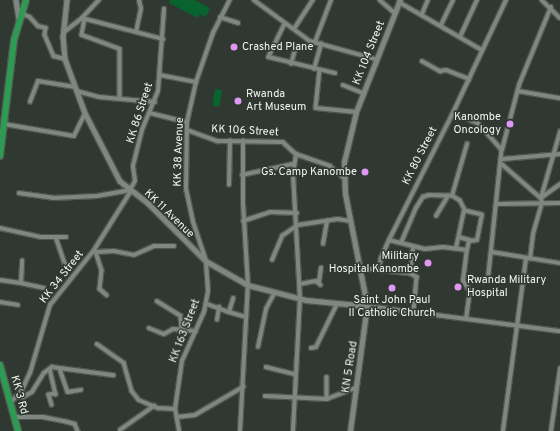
<!DOCTYPE html>
<html>
<head>
<meta charset="utf-8">
<style>
	body { margin:0 }
	#map { position:relative; width:560px; height:431px; overflow:hidden; background:#303832; font-family:Overpass,sans-serif }
	div>[style] { position:absolute }
	[style*='--x'] { left:calc(var(--x)*1px); top:calc(var(--y)*1px); width:calc(var(--w)*1px); rotate:calc(var(--a)*1deg) }
	.green>* { inset:0; background:#09632f; transform-origin:0 0 }
	.roads { filter:drop-shadow(1px 0 #505751) drop-shadow(-1px 0 #505751) drop-shadow(0 1px #505751) drop-shadow(0 -1px #505751) }
	.street>* { height:3.5px; margin:-1.75px; padding:0 1.75px; transform-origin:1.75px; border-radius:1.75px; background:#7e8780 }
	.secondary>* { height:4.5px; margin:-2.25px; padding:0 2.25px; transform-origin:2.25px; border-radius:2.25px; background:#7e8780 }
	.highway>* { height:6px; margin:-3px; padding:0 3px; transform-origin:3px; border-radius:3px; background:#2e9a54 }
	.dots>* { width:11px; height:11px; translate:-50% -50%; box-sizing:border-box; border:2px solid #303832; border-radius:50% }
	span { translate:-50% -50%; white-space:nowrap; text-align:center; line-height:1.15; -webkit-text-stroke:3px #303832; paint-order:stroke }
	.poi-label { font-size:11px; color:#f0f5f1 }
	.left { translate:0 -50%; text-align:left }
	.right { translate:-100% -50%; text-align:right }
	.street-label { font-size:11px; color:#f0f5f1 }
</style>
</head>
<body>
<div id="map">
	<div class="green">
		<div style="clip-path:polygon(170px 0,195px 0,210px 8px,206px 17px,200px 14px,198px 18px,169px 3px)"></div>
		<div style="left:215px;top:89px;width:7px;height:17px;rotate:8deg"></div>
	</div>
	<div class="roads">
		<div class="street">
			<div style="--x:254;--y:0;--w:69;--a:36.2"></div>
			<div style="--x:310;--y:41;--w:68;--a:15.3"></div>
			<div style="--x:380;--y:0;--w:20;--a:41"></div>
			<div style="--x:542;--y:0;--w:25;--a:45"></div>
			<div style="--x:399;--y:2;--w:96;--a:30"></div>
			<div style="--x:21;--y:13;--w:10;--a:24"></div>
			<div style="--x:30;--y:17;--w:12;--a:48"></div>
			<div style="--x:38;--y:26;--w:8;--a:14"></div>
			<div style="--x:46;--y:28;--w:7;--a:98"></div>
			<div style="--x:45;--y:35;--w:23;--a:67"></div>
			<div style="--x:54;--y:56;--w:11;--a:15"></div>
			<div style="--x:422;--y:14;--w:15;--a:-67"></div>
			<div style="--x:220;--y:17;--w:19;--a:18"></div>
			<div style="--x:82;--y:18;--w:84;--a:14.5"></div>
			<div style="--x:85;--y:19;--w:16;--a:101"></div>
			<div style="--x:82;--y:35;--w:40;--a:20.2"></div>
			<div style="--x:120;--y:49;--w:50;--a:90"></div>
			<div style="--x:285;--y:24;--w:37;--a:116"></div>
			<div style="--x:269;--y:57;--w:68;--a:13.6"></div>
			<div style="--x:441;--y:25;--w:28;--a:-64"></div>
			<div style="--x:294;--y:29;--w:35;--a:-57"></div>
			<div style="--x:136;--y:32;--w:24;--a:-78"></div>
			<div style="--x:141;--y:9;--w:9;--a:-103"></div>
			<div style="--x:63;--y:33;--w:24;--a:-38"></div>
			<div style="--x:82;--y:18;--w:25;--a:-47"></div>
			<div style="--x:460;--y:37;--w:41;--a:-65.3"></div>
			<div style="--x:315;--y:42;--w:45;--a:-69.1"></div>
			<div style="--x:422;--y:61;--w:21;--a:29"></div>
			<div style="--x:440;--y:71;--w:6;--a:-9"></div>
			<div style="--x:446;--y:70;--w:25;--a:21"></div>
			<div style="--x:291;--y:64;--w:18;--a:-74"></div>
			<div style="--x:314;--y:69;--w:26;--a:-74"></div>
			<div style="--x:320;--y:70;--w:38;--a:96"></div>
			<div style="--x:316;--y:108;--w:40;--a:5.7"></div>
			<div style="--x:160;--y:75;--w:37;--a:11"></div>
			<div style="--x:343;--y:85;--w:22;--a:22"></div>
			<div style="--x:77;--y:91;--w:23;--a:15"></div>
			<div style="--x:99;--y:97;--w:56;--a:5.1"></div>
			<div style="--x:518;--y:91;--w:43;--a:9.5"></div>
			<div style="--x:30;--y:102;--w:22;--a:-69"></div>
			<div style="--x:38;--y:81;--w:36;--a:9"></div>
			<div style="--x:150;--y:113;--w:38;--a:14"></div>
			<div style="--x:453;--y:113;--w:27;--a:22"></div>
			<div style="--x:478;--y:123;--w:36;--a:48"></div>
			<div style="--x:502;--y:150;--w:125;--a:96"></div>
			<div style="--x:4;--y:124;--w:71;--a:9.7"></div>
			<div style="--x:74;--y:136;--w:25;--a:-64"></div>
			<div style="--x:187;--y:130;--w:33;--a:20"></div>
			<div style="--x:218;--y:141;--w:65;--a:0.9"></div>
			<div style="--x:283;--y:142;--w:18;--a:43"></div>
			<div style="--x:296;--y:154;--w:36;--a:19"></div>
			<div style="--x:330;--y:166;--w:17;--a:40"></div>
			<div style="--x:502;--y:150;--w:67;--a:-75.3"></div>
			<div style="--x:519;--y:85;--w:84;--a:-67.7"></div>
			<div style="--x:503;--y:159;--w:57;--a:-5"></div>
			<div style="--x:502;--y:164;--w:52;--a:41.1"></div>
			<div style="--x:541;--y:198;--w:24;--a:-36"></div>
			<div style="--x:242;--y:175;--w:52;--a:-12.2"></div>
			<div style="--x:229;--y:185;--w:44;--a:-88.7"></div>
			<div style="--x:19;--y:193;--w:34;--a:8"></div>
			<div style="--x:53;--y:198;--w:44;--a:-2.6"></div>
			<div style="--x:97;--y:196;--w:34;--a:-10"></div>
			<div style="--x:130;--y:190;--w:10;--a:-61"></div>
			<div style="--x:135;--y:181;--w:15;--a:-98"></div>
			<div style="--x:133;--y:166;--w:37;--a:-76"></div>
			<div style="--x:142;--y:130;--w:42;--a:-67.7"></div>
			<div style="--x:158;--y:91;--w:82;--a:-85.8"></div>
			<div style="--x:496;--y:204;--w:64;--a:-0.9"></div>
			<div style="--x:436;--y:216;--w:23;--a:-59"></div>
			<div style="--x:243;--y:221;--w:28;--a:-18"></div>
			<div style="--x:270;--y:212;--w:27;--a:2"></div>
			<div style="--x:0;--y:228;--w:42;--a:12.4"></div>
			<div style="--x:41;--y:237;--w:25;--a:0"></div>
			<div style="--x:56;--y:237;--w:28;--a:71"></div>
			<div style="--x:459;--y:237;--w:11;--a:15"></div>
			<div style="--x:389;--y:240;--w:37;--a:14"></div>
			<div style="--x:425;--y:249;--w:18;--a:-6"></div>
			<div style="--x:443;--y:247;--w:24;--a:7"></div>
			<div style="--x:401;--y:243;--w:38;--a:-67"></div>
			<div style="--x:416;--y:208;--w:13;--a:-58"></div>
			<div style="--x:423;--y:197;--w:6;--a:-18"></div>
			<div style="--x:429;--y:195;--w:23;--a:2"></div>
			<div style="--x:323;--y:244;--w:23;--a:-80"></div>
			<div style="--x:456;--y:248;--w:39;--a:-78"></div>
			<div style="--x:96;--y:252;--w:18;--a:-3"></div>
			<div style="--x:114;--y:251;--w:20;--a:11"></div>
			<div style="--x:134;--y:255;--w:22;--a:-24"></div>
			<div style="--x:154;--y:246;--w:20;--a:0"></div>
			<div style="--x:96;--y:252;--w:19;--a:72"></div>
			<div style="--x:102;--y:270;--w:19;--a:96"></div>
			<div style="--x:100;--y:289;--w:9;--a:41"></div>
			<div style="--x:492;--y:252;--w:69;--a:9.2"></div>
			<div style="--x:530;--y:259;--w:25;--a:-83"></div>
			<div style="--x:533;--y:234;--w:32;--a:-74"></div>
			<div style="--x:542;--y:203;--w:5;--a:-101"></div>
			<div style="--x:541;--y:198;--w:69;--a:-73.9"></div>
			<div style="--x:272;--y:260;--w:26;--a:-67"></div>
			<div style="--x:282;--y:236;--w:19;--a:-35"></div>
			<div style="--x:298;--y:225;--w:40;--a:-8.5"></div>
			<div style="--x:338;--y:219;--w:13;--a:9"></div>
			<div style="--x:360;--y:268;--w:19;--a:6"></div>
			<div style="--x:379;--y:270;--w:12;--a:-81"></div>
			<div style="--x:381;--y:258;--w:20;--a:-66"></div>
			<div style="--x:389;--y:240;--w:140;--a:-63.3"></div>
			<div style="--x:452;--y:115;--w:127;--a:-64.8"></div>
			<div style="--x:379;--y:270;--w:31;--a:6"></div>
			<div style="--x:410;--y:273;--w:26;--a:-83"></div>
			<div style="--x:410;--y:273;--w:8;--a:30"></div>
			<div style="--x:417;--y:277;--w:35;--a:95"></div>
			<div style="--x:0;--y:280;--w:21;--a:8"></div>
			<div style="--x:21;--y:283;--w:22;--a:-87"></div>
			<div style="--x:319;--y:282;--w:14;--a:-82"></div>
			<div style="--x:21;--y:283;--w:24;--a:12"></div>
			<div style="--x:300;--y:284;--w:16;--a:-11"></div>
			<div style="--x:316;--y:281;--w:6;--a:39"></div>
			<div style="--x:157;--y:301;--w:28;--a:32"></div>
			<div style="--x:181;--y:316;--w:13;--a:86"></div>
			<div style="--x:0;--y:302;--w:18;--a:9"></div>
			<div style="--x:207;--y:304;--w:23;--a:20"></div>
			<div style="--x:229;--y:312;--w:14;--a:-73"></div>
			<div style="--x:367;--y:306;--w:195;--a:7.4"></div>
			<div style="--x:229;--y:312;--w:18;--a:16"></div>
			<div style="--x:466;--y:319;--w:27;--a:-82"></div>
			<div style="--x:470;--y:292;--w:13;--a:-122"></div>
			<div style="--x:463;--y:281;--w:31;--a:-83"></div>
			<div style="--x:467;--y:250;--w:9;--a:-77"></div>
			<div style="--x:469;--y:241;--w:8;--a:-7"></div>
			<div style="--x:477;--y:240;--w:25;--a:-79"></div>
			<div style="--x:482;--y:215;--w:17;--a:-167"></div>
			<div style="--x:465;--y:211;--w:11;--a:-117"></div>
			<div style="--x:460;--y:201;--w:9;--a:-148"></div>
			<div style="--x:452;--y:196;--w:54;--a:-73.9"></div>
			<div style="--x:217;--y:320;--w:13;--a:-81"></div>
			<div style="--x:149;--y:328;--w:16;--a:22"></div>
			<div style="--x:164;--y:334;--w:10;--a:-29"></div>
			<div style="--x:173;--y:329;--w:23;--a:5"></div>
			<div style="--x:97;--y:344;--w:33;--a:35"></div>
			<div style="--x:124;--y:363;--w:29;--a:74"></div>
			<div style="--x:132;--y:391;--w:11;--a:52"></div>
			<div style="--x:139;--y:400;--w:21;--a:23"></div>
			<div style="--x:158;--y:408;--w:17;--a:3"></div>
			<div style="--x:258;--y:347;--w:39;--a:-78"></div>
			<div style="--x:266;--y:309;--w:17;--a:-62"></div>
			<div style="--x:311;--y:348;--w:5;--a:-11"></div>
			<div style="--x:316;--y:347;--w:48;--a:-64"></div>
			<div style="--x:266;--y:367;--w:30;--a:14"></div>
			<div style="--x:50;--y:369;--w:26;--a:77"></div>
			<div style="--x:56;--y:394;--w:7;--a:172"></div>
			<div style="--x:49;--y:395;--w:10;--a:73"></div>
			<div style="--x:60;--y:369;--w:24;--a:71"></div>
			<div style="--x:68;--y:392;--w:13;--a:-9"></div>
			<div style="--x:327;--y:377;--w:22;--a:90"></div>
			<div style="--x:18;--y:396;--w:5;--a:11"></div>
			<div style="--x:23;--y:397;--w:10;--a:-29"></div>
			<div style="--x:32;--y:392;--w:22;--a:-58"></div>
			<div style="--x:44;--y:373;--w:10;--a:-37"></div>
			<div style="--x:52;--y:367;--w:62;--a:7.5"></div>
			<div style="--x:265;--y:396;--w:62;--a:2.8"></div>
			<div style="--x:327;--y:399;--w:31;--a:-21"></div>
			<div style="--x:10;--y:403;--w:16;--a:-45"></div>
			<div style="--x:21;--y:392;--w:21;--a:-65"></div>
			<div style="--x:30;--y:373;--w:71;--a:-73.6"></div>
			<div style="--x:50;--y:305;--w:70;--a:-51.3"></div>
			<div style="--x:94;--y:250;--w:70;--a:-57.9"></div>
			<div style="--x:14;--y:417;--w:29;--a:0"></div>
			<div style="--x:43;--y:417;--w:21;--a:11"></div>
			<div style="--x:64;--y:421;--w:11;--a:15"></div>
			<div style="--x:75;--y:424;--w:8;--a:67"></div>
			<div style="--x:177;--y:417;--w:18;--a:-6"></div>
			<div style="--x:195;--y:415;--w:56;--a:-30.3"></div>
			<div style="--x:120;--y:430;--w:42;--a:-35.2"></div>
			<div style="--x:179;--y:431;--w:22;--a:-100"></div>
			<div style="--x:175;--y:409;--w:49;--a:-81.7"></div>
			<div style="--x:182;--y:361;--w:54;--a:-65.8"></div>
			<div style="--x:204;--y:312;--w:21;--a:-79"></div>
			<div style="--x:208;--y:291;--w:30;--a:-94"></div>
			<div style="--x:206;--y:261;--w:41;--a:-108.4"></div>
			<div style="--x:193;--y:222;--w:33;--a:-102"></div>
			<div style="--x:186;--y:190;--w:68;--a:-89.2"></div>
			<div style="--x:187;--y:122;--w:41;--a:-77.3"></div>
			<div style="--x:196;--y:82;--w:52;--a:-70.9"></div>
			<div style="--x:213;--y:33;--w:37;--a:-63"></div>
			<div style="--x:240;--y:431;--w:146;--a:-86.9"></div>
			<div style="--x:248;--y:285;--w:81;--a:-93.5"></div>
			<div style="--x:243;--y:204;--w:63;--a:-90"></div>
			<div style="--x:293;--y:431;--w:132;--a:-87"></div>
			<div style="--x:300;--y:299;--w:125;--a:-93.2"></div>
			<div style="--x:293;--y:174;--w:20;--a:-81"></div>
			<div style="--x:503;--y:431;--w:174;--a:-82.4"></div>
			<div style="--x:551;--y:431;--w:63;--a:-81.7"></div>
		</div>
		<div class="secondary">
			<div style="--x:16;--y:0;--w:18;--a:81"></div>
			<div style="--x:67;--y:0;--w:36;--a:96"></div>
			<div style="--x:63;--y:36;--w:23;--a:85"></div>
			<div style="--x:65;--y:59;--w:58;--a:69.7"></div>
			<div style="--x:85;--y:113;--w:76;--a:62.8"></div>
			<div style="--x:120;--y:181;--w:36;--a:38"></div>
			<div style="--x:148;--y:203;--w:82;--a:45"></div>
			<div style="--x:206;--y:261;--w:48;--a:29.7"></div>
			<div style="--x:248;--y:285;--w:60;--a:14.5"></div>
			<div style="--x:306;--y:300;--w:61;--a:5.6"></div>
			<div style="--x:350;--y:431;--w:126;--a:-82.3"></div>
			<div style="--x:367;--y:306;--w:114;--a:-101.1"></div>
			<div style="--x:345;--y:194;--w:32;--a:-92"></div>
			<div style="--x:344;--y:162;--w:51;--a:-76.5"></div>
			<div style="--x:356;--y:112;--w:120;--a:-68.6"></div>
		</div>
		<div class="highway">
			<div style="--x:0;--y:156;--w:117;--a:-83.1"></div>
			<div style="--x:14;--y:40;--w:42;--a:-73.3"></div>
			<div style="--x:0;--y:365;--w:68;--a:74.7"></div>
		</div>
	</div>
	<div class="dots">
		<div style="left:234px;top:47px;background:#de98f3"></div>
		<div style="left:238px;top:101px;background:#de98f3"></div>
		<div style="left:510px;top:124px;background:#de98f3"></div>
		<div style="left:365px;top:172px;background:#de98f3"></div>
		<div style="left:428px;top:263px;background:#de98f3"></div>
		<div style="left:458px;top:287px;background:#de98f3"></div>
		<div style="left:392px;top:288px;background:#de98f3"></div>
	</div>
	<div class="poi-label">
		<span class="left" style="left:242px;top:47px">Crashed Plane</span>
		<span class="left" style="left:246px;top:101px">Rwanda<br>Art Museum</span>
		<span class="right" style="left:501px;top:124px">Kanombe<br>Oncology</span>
		<span class="right" style="left:357px;top:172px">Gs. Camp Kanombe</span>
		<span class="right" style="left:419px;top:263px">Military<br>Hospital Kanombe</span>
		<span class="left" style="left:467px;top:287px">Rwanda Military<br>Hospital</span>
		<span style="left:392px;top:307px">Saint John Paul<br>II Catholic Church</span>
	</div>
	<div class="street-label">
		<span style="left:369px;top:53px;rotate:-68deg">KK 104 Street</span>
		<span style="left:140px;top:113px;rotate:-72deg">KK 86 Street</span>
		<span style="left:245px;top:131px;rotate:3deg">KK 106 Street</span>
		<span style="left:179px;top:152px;rotate:-88deg">KK 38 Avenue</span>
		<span style="left:420px;top:156px;rotate:-63deg">KK 80 Street</span>
		<span style="left:169px;top:214px;rotate:44deg">KK 11 Avenue</span>
		<span style="left:62px;top:277px;rotate:-52deg">KK 34 Street</span>
		<span style="left:185px;top:331px;rotate:-69deg">KK 163 Street</span>
		<span style="left:350px;top:367px;rotate:-81deg">KN 5 Road</span>
		<span style="left:19px;top:395px;rotate:75deg">KK 3 Rd</span>
	</div>
</div>
</body>
</html>
